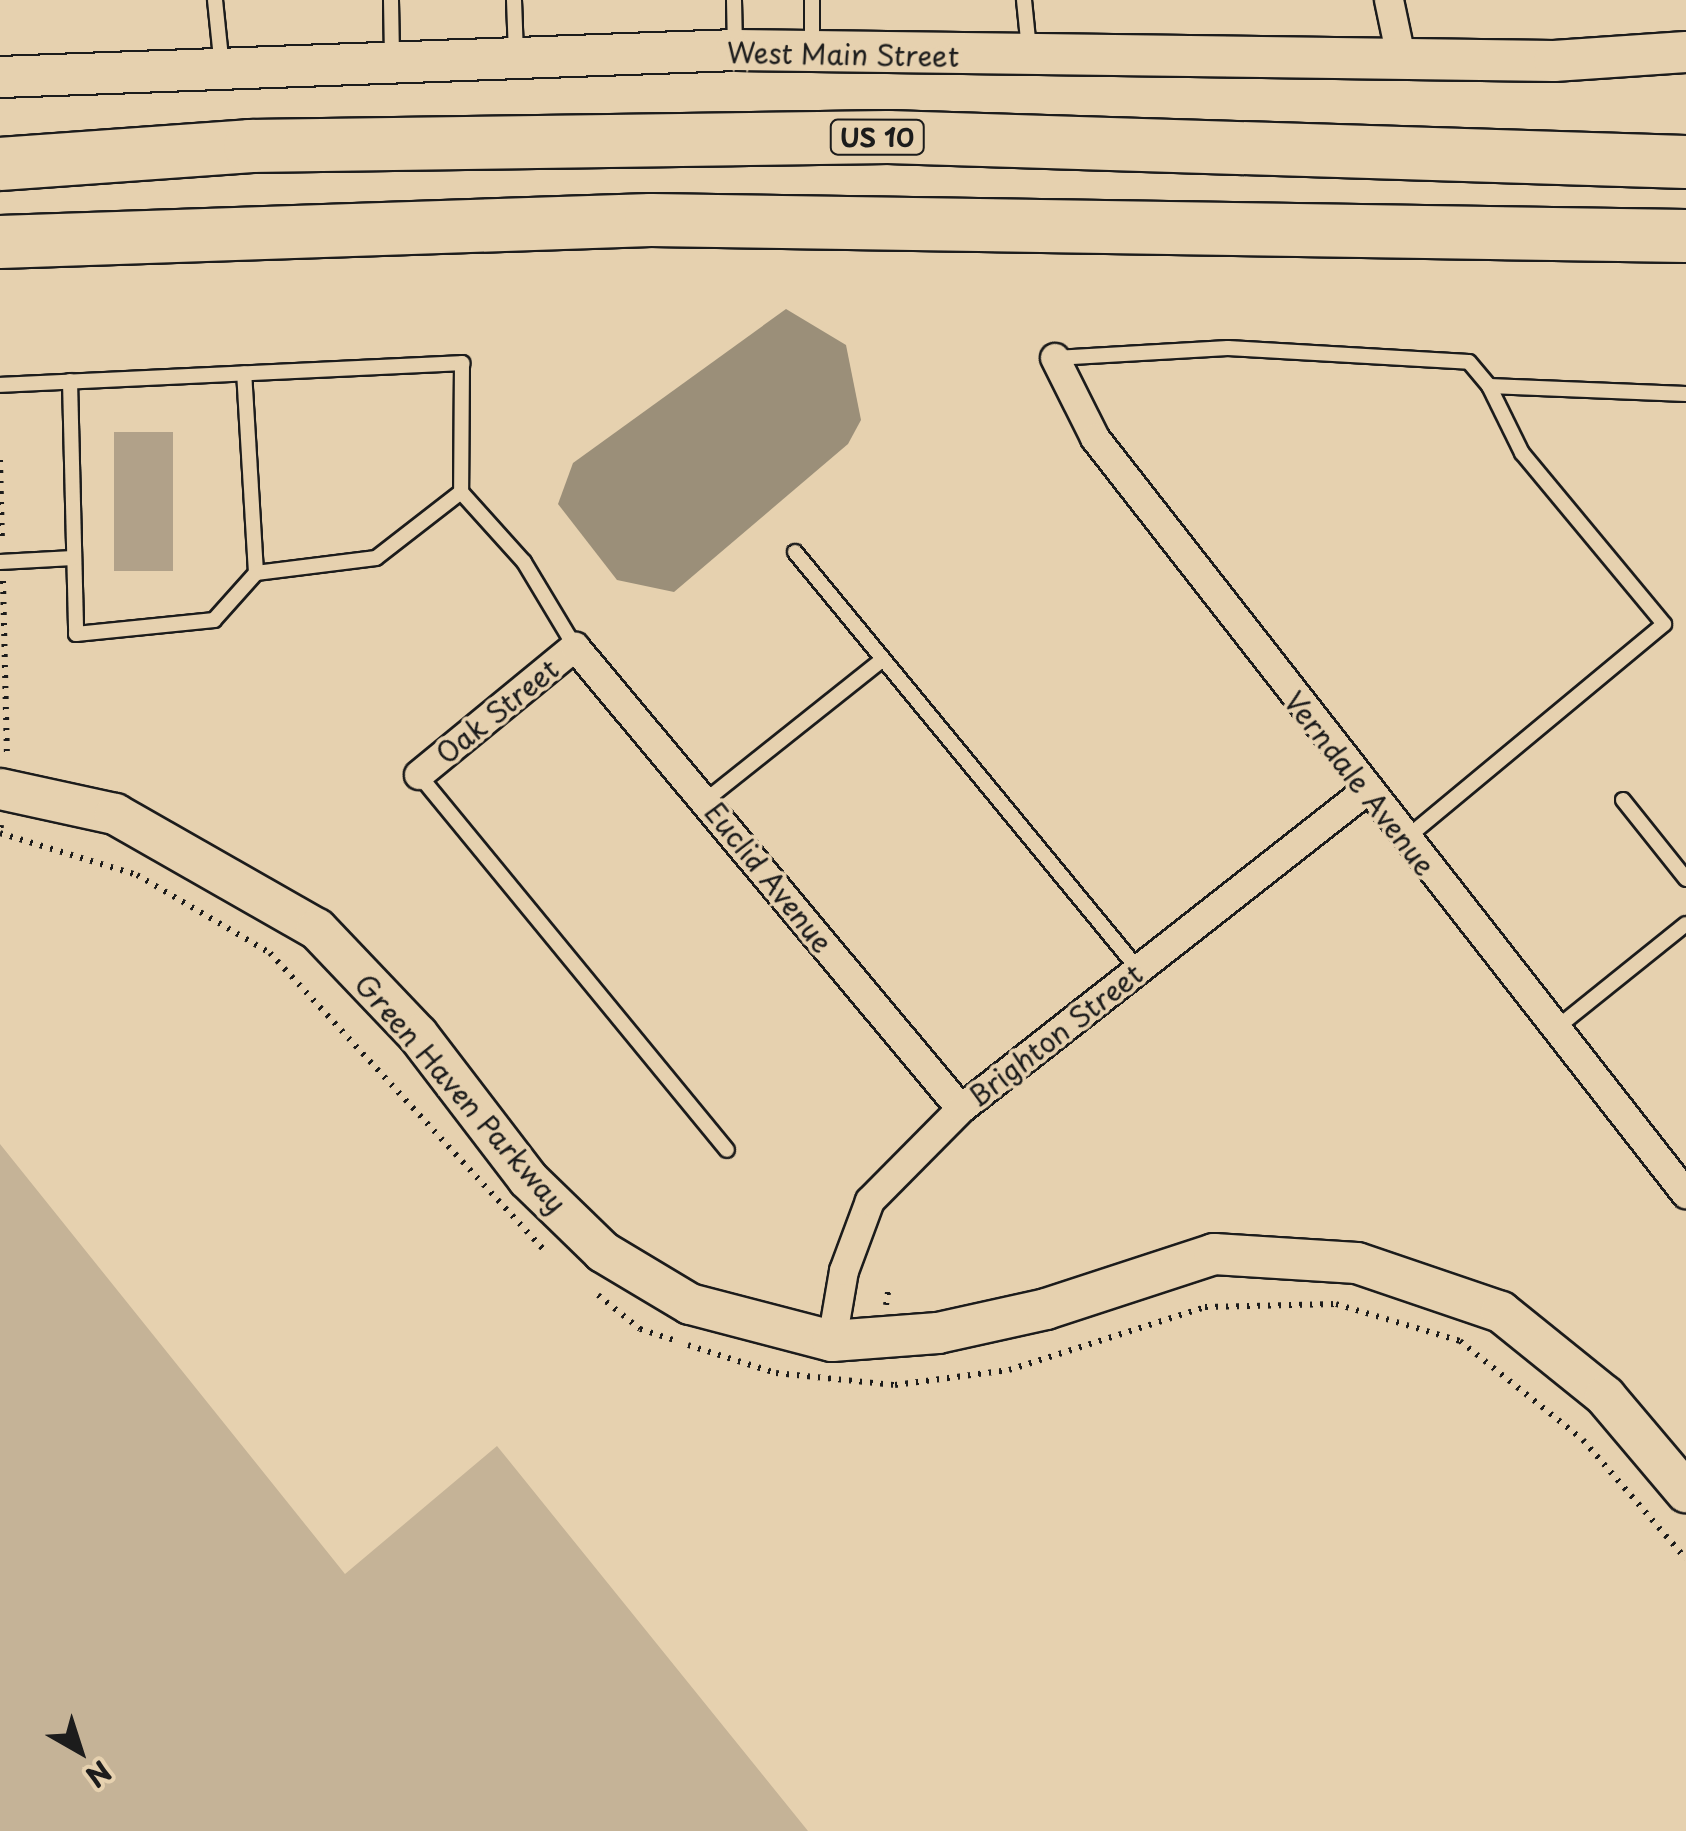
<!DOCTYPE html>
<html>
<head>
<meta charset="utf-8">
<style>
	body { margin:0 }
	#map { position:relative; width:1686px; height:1831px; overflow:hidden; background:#e6d1af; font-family:"Playpen Sans",sans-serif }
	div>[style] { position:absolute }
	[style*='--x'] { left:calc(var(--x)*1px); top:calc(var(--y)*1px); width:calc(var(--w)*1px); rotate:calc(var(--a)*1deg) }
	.green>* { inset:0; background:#c5b397 }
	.water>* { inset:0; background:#9b8f79 }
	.building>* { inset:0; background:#b1a189; transform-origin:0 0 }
	.path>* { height:6px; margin-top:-3px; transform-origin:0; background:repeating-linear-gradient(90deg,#1c1c1c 0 2.5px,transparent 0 10.5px) }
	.roads { filter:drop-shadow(2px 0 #1c1c1c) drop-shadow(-2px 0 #1c1c1c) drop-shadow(0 2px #1c1c1c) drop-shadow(0 -2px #1c1c1c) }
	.lane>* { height:14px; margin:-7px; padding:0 7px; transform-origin:7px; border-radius:7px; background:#e6d1af }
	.street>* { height:28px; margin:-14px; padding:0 14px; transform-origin:14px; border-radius:14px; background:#e6d1af }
	.secondary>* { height:40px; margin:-20px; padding:0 20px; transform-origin:20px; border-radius:20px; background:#e6d1af }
	.highway>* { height:52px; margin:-26px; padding:0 26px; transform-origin:26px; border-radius:26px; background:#e6d1af }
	span { translate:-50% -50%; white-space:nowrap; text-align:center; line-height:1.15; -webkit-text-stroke:8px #e6d1af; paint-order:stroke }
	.shield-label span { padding:2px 8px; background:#e6d1af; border:2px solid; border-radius:8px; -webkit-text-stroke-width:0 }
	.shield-label { font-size:25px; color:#1c1c1c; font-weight:700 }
	.street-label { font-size:28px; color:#1c1c1c }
	.north { position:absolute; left:30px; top:1701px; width:100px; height:100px; -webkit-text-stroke:8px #e6d1af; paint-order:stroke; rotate:141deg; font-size:28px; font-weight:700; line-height:40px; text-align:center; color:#1c1c1c }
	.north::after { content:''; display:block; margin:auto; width:35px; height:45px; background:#1c1c1c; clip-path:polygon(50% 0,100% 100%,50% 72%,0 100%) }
</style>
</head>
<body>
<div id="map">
	<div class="green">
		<div style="clip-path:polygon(0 1144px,345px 1574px,497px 1446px,808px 1831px,0 1831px)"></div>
	</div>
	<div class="water">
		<div style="clip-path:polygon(786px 309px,846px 345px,861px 420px,848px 444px,674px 592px,617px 580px,558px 504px,573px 463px)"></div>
	</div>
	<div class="building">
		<div style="left:114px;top:432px;width:59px;height:139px"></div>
	</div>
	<div class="path">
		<div style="--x:0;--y:460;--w:83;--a:88.6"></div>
		<div style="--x:3;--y:581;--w:177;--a:88.7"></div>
		<div style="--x:1;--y:825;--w:8;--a:97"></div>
		<div style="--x:0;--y:833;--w:143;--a:17"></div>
		<div style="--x:137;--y:875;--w:154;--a:30.4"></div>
		<div style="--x:270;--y:953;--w:407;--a:47.3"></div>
		<div style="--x:598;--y:1295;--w:54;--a:39"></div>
		<div style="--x:640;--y:1329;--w:38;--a:18"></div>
		<div style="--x:886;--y:1305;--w:20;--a:-81"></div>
		<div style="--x:688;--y:1345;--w:92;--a:17.7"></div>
		<div style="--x:776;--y:1373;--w:120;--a:5.8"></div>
		<div style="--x:895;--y:1385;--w:115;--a:-7.5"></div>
		<div style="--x:1009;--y:1370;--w:206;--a:-17.8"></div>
		<div style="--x:1205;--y:1307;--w:131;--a:-1.3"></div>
		<div style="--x:1336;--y:1304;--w:129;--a:16.6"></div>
		<div style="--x:1460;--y:1341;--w:158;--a:38.8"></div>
		<div style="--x:1583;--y:1440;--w:157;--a:49.1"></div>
	</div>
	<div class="roads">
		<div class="lane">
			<div style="--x:215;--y:0;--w:68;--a:84.1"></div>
			<div style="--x:391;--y:0;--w:60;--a:89"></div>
			<div style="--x:514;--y:0;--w:54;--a:87.9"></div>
			<div style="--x:734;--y:0;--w:49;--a:88.8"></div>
			<div style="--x:1024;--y:0;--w:49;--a:84.2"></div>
			<div style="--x:812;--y:49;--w:49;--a:-90"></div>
			<div style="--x:1055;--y:358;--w:173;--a:-3.3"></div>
			<div style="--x:1228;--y:348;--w:241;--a:3.3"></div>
			<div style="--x:1469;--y:362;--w:31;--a:50"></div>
			<div style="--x:1489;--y:386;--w:197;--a:2.3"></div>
			<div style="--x:70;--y:381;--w:253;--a:88.6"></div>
			<div style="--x:76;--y:634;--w:139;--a:-5.8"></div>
			<div style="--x:214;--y:620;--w:63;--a:-48.2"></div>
			<div style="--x:256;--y:573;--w:200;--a:-93.4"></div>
			<div style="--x:0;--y:385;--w:463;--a:-2.7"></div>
			<div style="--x:462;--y:363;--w:129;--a:90.4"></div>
			<div style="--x:461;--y:492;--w:94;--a:48"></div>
			<div style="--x:524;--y:562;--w:99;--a:59"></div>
			<div style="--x:795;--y:552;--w:540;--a:50.56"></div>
			<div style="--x:0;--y:562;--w:73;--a:-3.1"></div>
			<div style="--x:256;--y:573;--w:121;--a:-7.1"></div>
			<div style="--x:376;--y:558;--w:108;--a:-37.8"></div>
			<div style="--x:419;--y:775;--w:485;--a:50.6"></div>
			<div style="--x:706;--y:800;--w:223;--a:-38.5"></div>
			<div style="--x:1623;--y:800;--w:101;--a:51.4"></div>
			<div style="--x:1404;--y:840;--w:338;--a:-39.7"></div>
			<div style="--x:1664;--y:624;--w:222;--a:-129.7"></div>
			<div style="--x:1522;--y:453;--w:75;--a:-116.2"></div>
			<div style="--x:1554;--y:1030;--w:169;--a:-38.8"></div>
		</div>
		<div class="street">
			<div style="--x:1389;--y:0;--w:58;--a:78.1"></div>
			<div style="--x:1055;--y:358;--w:89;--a:63.4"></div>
			<div style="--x:1095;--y:438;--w:960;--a:51.98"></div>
			<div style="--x:419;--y:775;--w:202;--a:-39.4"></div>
			<div style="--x:575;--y:647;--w:602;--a:50.12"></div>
			<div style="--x:832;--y:1341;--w:71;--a:-80.3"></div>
			<div style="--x:844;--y:1271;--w:75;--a:-69.6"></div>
			<div style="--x:870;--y:1201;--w:129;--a:-45.3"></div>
			<div style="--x:961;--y:1109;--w:515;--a:-38.14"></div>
		</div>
		<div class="secondary">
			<div style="--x:0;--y:77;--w:736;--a:-2.1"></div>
			<div style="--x:736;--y:50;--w:818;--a:0.77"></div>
			<div style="--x:1554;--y:61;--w:132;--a:-3.9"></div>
			<div style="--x:0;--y:789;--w:118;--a:12.3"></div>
			<div style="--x:115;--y:814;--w:232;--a:29.7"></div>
			<div style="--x:317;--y:929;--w:146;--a:46.4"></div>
			<div style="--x:418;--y:1035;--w:181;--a:52.6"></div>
			<div style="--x:528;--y:1179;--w:105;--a:44.2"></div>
			<div style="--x:603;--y:1252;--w:101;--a:30.9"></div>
			<div style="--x:690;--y:1304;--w:147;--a:14.6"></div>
			<div style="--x:832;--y:1341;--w:106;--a:-4.3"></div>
			<div style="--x:938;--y:1333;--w:111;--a:-12.5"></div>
			<div style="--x:1046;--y:1309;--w:177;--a:-18.1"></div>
			<div style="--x:1214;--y:1254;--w:143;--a:3.6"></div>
			<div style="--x:1357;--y:1263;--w:152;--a:18.8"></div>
			<div style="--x:1501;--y:1312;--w:134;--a:38.9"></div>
			<div style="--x:1605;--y:1396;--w:126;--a:49.8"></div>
		</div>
		<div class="highway">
			<div style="--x:0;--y:164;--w:251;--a:-4.1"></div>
			<div style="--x:250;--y:146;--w:638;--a:-0.81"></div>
			<div style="--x:888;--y:137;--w:798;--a:1.79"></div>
			<div style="--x:0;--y:242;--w:651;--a:-1.94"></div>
			<div style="--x:651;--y:220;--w:1035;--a:0.89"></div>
		</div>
	</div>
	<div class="shield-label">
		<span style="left:877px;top:137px">US 10</span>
	</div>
	<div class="street-label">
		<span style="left:843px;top:54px;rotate:1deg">West Main Street</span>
		<span style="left:497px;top:711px;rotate:-39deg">Oak Street</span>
		<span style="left:1360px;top:783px;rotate:52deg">Verndale Avenue</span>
		<span style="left:769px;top:877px;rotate:51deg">Euclid Avenue</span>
		<span style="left:1055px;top:1035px;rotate:-38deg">Brighton Street</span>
		<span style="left:461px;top:1093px;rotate:49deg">Green Haven Parkway</span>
	</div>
	<div class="north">N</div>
</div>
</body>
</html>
